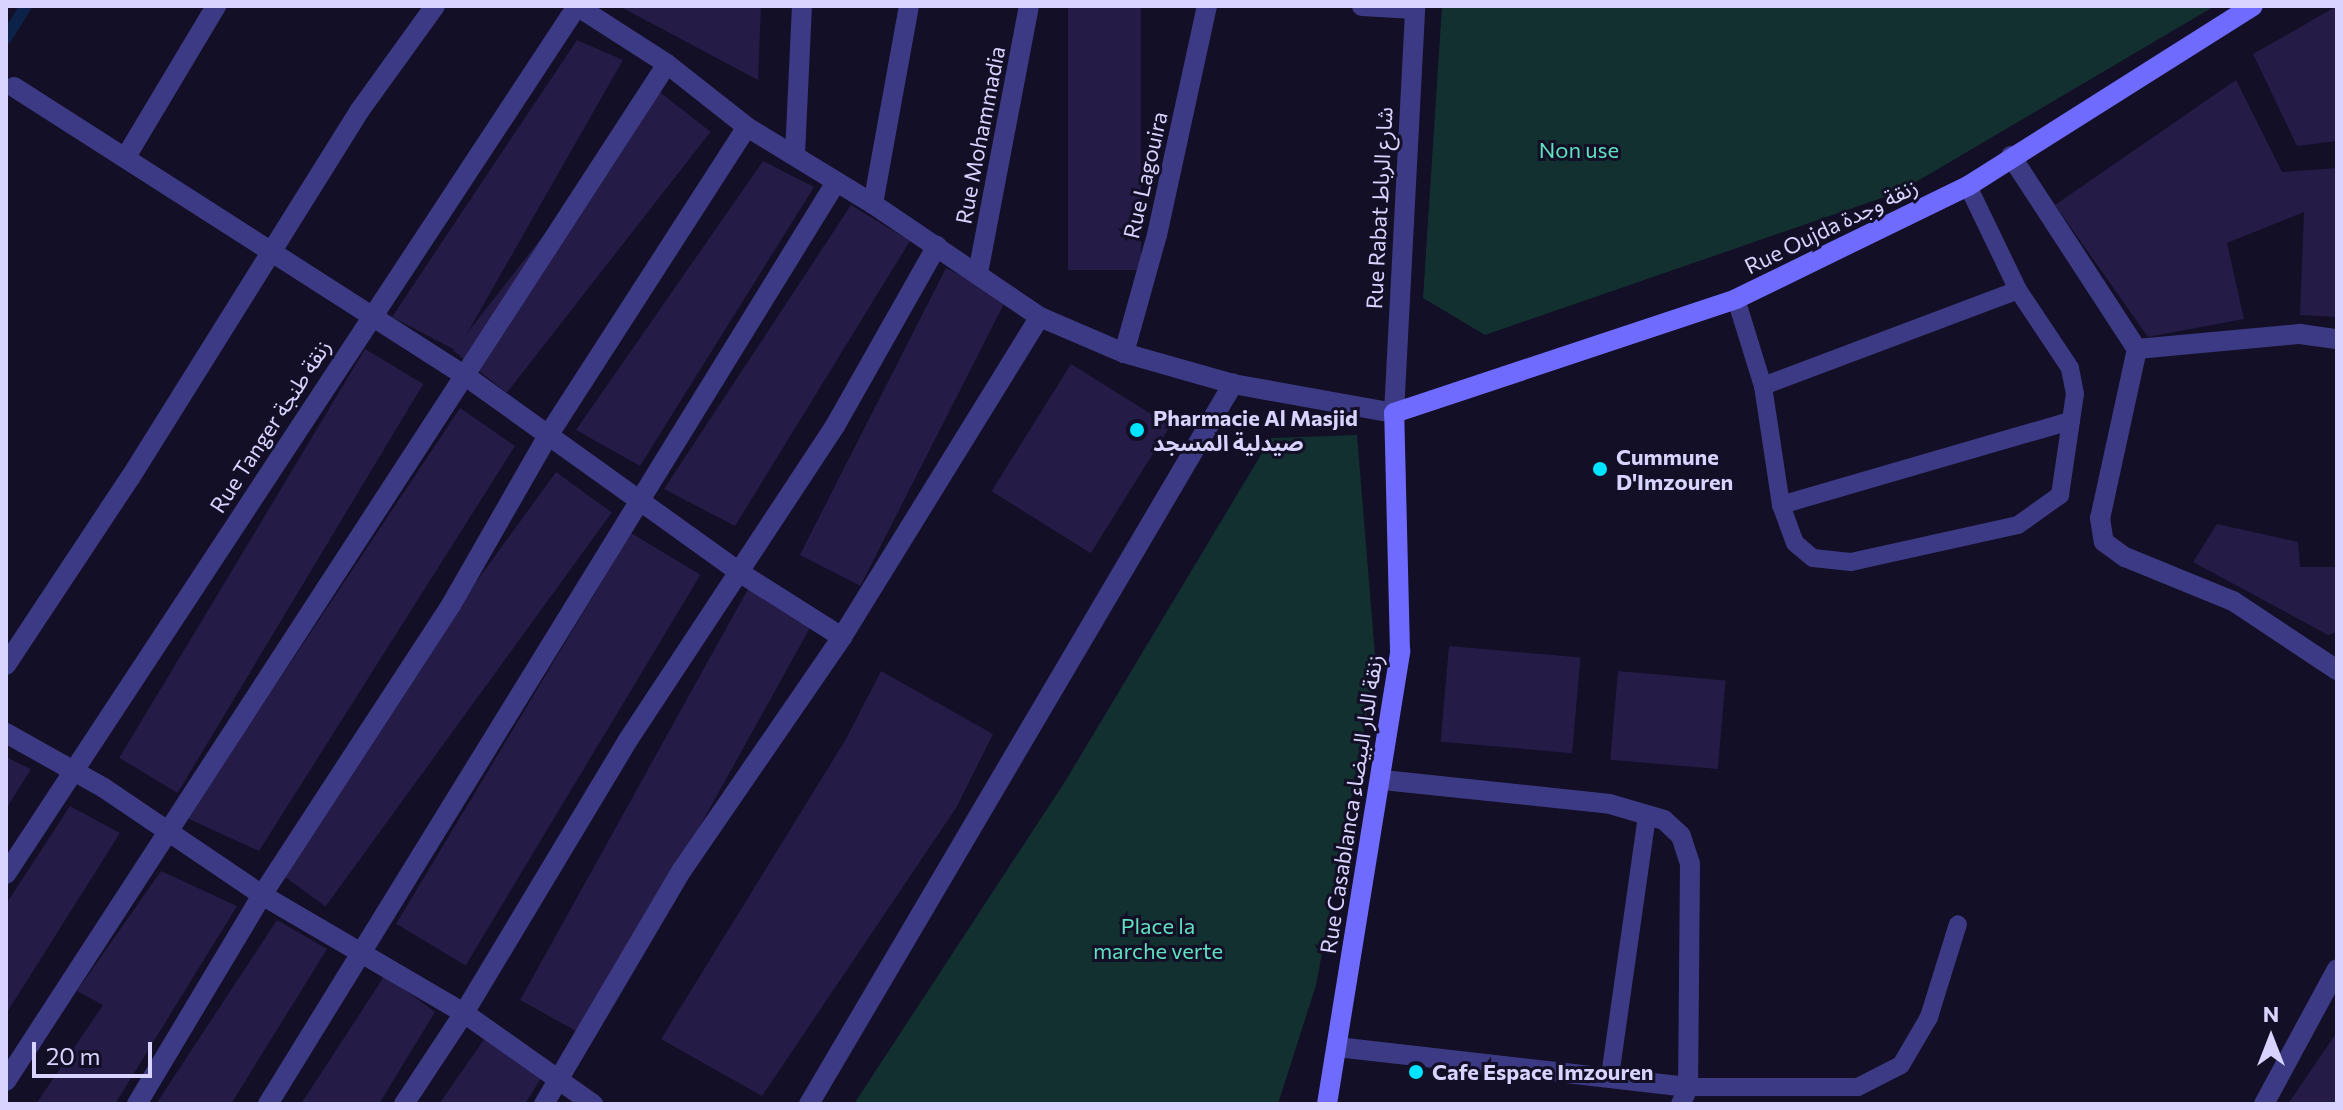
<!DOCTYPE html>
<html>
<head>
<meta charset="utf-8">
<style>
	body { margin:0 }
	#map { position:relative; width:2343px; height:1110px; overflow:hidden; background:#130f26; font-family:Commissioner,"Noto Sans Arabic",sans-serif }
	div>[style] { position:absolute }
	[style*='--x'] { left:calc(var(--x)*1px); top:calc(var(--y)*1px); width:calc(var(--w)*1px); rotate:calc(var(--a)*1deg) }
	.green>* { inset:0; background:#12302f }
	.stream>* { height:12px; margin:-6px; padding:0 6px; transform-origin:6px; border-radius:6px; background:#0c2248 }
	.building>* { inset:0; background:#241b47; transform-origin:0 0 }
	.service>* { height:18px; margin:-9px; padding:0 9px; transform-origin:9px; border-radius:9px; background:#3d3a85 }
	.minor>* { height:20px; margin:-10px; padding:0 10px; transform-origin:10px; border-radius:10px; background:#3d3a85 }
	.tertiary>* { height:20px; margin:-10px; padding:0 10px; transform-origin:10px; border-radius:10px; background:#3d3a85 }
	.secondary>* { height:20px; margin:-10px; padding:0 10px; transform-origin:10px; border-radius:10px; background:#6f6bff }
	.dots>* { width:22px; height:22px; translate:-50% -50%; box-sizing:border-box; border:4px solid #130f26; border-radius:50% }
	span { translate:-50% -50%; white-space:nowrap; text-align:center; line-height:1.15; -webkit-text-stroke:6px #130f26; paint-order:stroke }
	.street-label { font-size:22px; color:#d9d4ff }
	.park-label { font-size:22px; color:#5fe0c0 }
	.poi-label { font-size:22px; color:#d9d4ff; font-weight:700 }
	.left { translate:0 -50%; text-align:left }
	.frame { position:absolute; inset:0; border:8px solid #d9d4ff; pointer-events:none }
	.north { position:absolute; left:2231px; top:998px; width:80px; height:80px; -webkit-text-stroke:6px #130f26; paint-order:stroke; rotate:0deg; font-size:22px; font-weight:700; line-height:32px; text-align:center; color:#d9d4ff }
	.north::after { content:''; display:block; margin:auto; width:28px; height:36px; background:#d9d4ff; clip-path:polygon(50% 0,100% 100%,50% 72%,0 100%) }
	.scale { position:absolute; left:32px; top:1042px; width:120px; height:36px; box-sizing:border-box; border:4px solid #d9d4ff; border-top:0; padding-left:10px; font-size:24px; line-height:28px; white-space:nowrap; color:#d9d4ff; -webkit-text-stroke:6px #130f26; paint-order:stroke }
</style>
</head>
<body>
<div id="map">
	<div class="green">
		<div style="clip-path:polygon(1442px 6px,2213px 6px,2213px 7px,1899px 192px,1485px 335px,1423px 298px)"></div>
		<div style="clip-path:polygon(1357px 435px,1376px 667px,1316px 985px,1278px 1104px,854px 1104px,1066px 780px,1271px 438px)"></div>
	</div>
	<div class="stream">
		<div style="--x:6;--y:38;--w:38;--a:-58"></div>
	</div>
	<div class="building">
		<div style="clip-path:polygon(619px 6px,761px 6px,758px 80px)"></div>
		<div style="left:1068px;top:6px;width:73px;height:264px"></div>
		<div style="clip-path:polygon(2337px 6px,2337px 141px,2297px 146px,2253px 54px)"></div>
		<div style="clip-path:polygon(577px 40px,623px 60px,457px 351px,392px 317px)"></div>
		<div style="clip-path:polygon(2236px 80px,2282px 172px,2337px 168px,2337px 317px,2300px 315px,2304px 212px,2227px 243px,2244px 319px,2148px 337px,2055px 205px)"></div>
		<div style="left:657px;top:90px;width:68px;height:331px;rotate:38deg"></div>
		<div style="clip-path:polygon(763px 161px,814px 187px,640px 466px,576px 430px)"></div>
		<div style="clip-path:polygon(851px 205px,910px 241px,735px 526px,664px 489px)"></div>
		<div style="left:946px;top:268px;width:68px;height:322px;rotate:27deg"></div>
		<div style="left:365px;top:349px;width:68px;height:477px;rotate:31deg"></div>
		<div style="left:1071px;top:364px;width:117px;height:150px;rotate:32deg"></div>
		<div style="clip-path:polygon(460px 408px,515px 446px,259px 851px,187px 818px)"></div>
		<div style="left:556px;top:472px;width:69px;height:487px;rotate:36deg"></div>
		<div style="clip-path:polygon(2217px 524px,2298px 542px,2300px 567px,2337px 567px,2337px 632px,2328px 635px,2193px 562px)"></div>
		<div style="left:631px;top:533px;width:81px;height:456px;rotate:31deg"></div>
		<div style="left:748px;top:589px;width:73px;height:470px;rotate:29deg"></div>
		<div style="left:1449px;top:646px;width:132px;height:96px;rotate:5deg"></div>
		<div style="clip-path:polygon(881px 671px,993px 734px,956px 808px,762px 1096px,661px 1039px,846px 739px)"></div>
		<div style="left:1618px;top:671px;width:108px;height:89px;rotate:5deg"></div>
		<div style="clip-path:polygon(6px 757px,31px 769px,6px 809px)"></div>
		<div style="clip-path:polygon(70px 806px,120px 833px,6px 1014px,6px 904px)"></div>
		<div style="clip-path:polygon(161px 871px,237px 906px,115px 1104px,36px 1104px,103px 1005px,77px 991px)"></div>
		<div style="clip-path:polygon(277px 920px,327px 949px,231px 1104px,156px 1104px)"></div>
		<div style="clip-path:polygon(385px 975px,435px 1012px,379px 1104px,301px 1104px)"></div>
		<div style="clip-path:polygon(2337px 1032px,2337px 1104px,2288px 1104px)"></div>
		<div style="clip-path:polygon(485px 1038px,545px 1072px,525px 1104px,439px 1104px)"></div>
	</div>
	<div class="service">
		<div style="--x:1736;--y:299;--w:91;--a:72.8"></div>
		<div style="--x:1763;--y:386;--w:120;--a:81.4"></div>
		<div style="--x:1781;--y:505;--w:40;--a:69.8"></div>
		<div style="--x:1795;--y:543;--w:23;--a:40"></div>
		<div style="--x:1813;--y:558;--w:38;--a:6"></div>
		<div style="--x:1851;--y:562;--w:171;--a:-12.5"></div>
		<div style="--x:2018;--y:525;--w:52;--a:-35.5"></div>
		<div style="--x:2060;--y:495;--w:102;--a:-81.6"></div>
		<div style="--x:2075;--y:394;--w:26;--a:-101"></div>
		<div style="--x:2070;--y:368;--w:94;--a:-123.7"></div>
		<div style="--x:2018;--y:290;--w:115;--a:-115.7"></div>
		<div style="--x:1763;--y:386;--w:272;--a:-20.6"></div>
		<div style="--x:1781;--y:505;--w:302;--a:-16.2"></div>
		<div style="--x:1610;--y:1076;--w:264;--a:-81.9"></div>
		<div style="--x:1688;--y:1087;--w:170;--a:0"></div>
		<div style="--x:1858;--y:1087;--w:48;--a:-27.1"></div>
		<div style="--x:1901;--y:1065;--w:56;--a:-59.7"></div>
		<div style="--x:1929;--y:1017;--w:97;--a:-72.7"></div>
	</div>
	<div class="minor">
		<div style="--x:577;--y:6;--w:107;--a:32.8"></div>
		<div style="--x:667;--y:64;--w:102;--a:38.2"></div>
		<div style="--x:747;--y:127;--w:148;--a:31.4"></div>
		<div style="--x:873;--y:204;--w:202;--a:34.1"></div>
		<div style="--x:1040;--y:317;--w:91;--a:23.2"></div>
		<div style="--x:1124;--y:353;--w:113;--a:15.9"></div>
		<div style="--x:1233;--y:384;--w:164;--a:10.2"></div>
		<div style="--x:1362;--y:6;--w:53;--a:3.2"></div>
		<div style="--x:14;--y:87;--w:538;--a:32.63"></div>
		<div style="--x:467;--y:377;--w:335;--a:35.6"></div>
		<div style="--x:739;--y:572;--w:122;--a:32.3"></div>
		<div style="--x:795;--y:154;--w:148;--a:-87.3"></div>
		<div style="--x:127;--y:155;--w:174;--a:-59.1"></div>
		<div style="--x:2011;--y:156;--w:230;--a:56.9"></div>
		<div style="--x:2137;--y:349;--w:173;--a:102.3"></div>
		<div style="--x:2100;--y:518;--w:24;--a:81"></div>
		<div style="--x:2104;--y:542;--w:26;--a:36"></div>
		<div style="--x:2125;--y:557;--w:117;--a:22.2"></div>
		<div style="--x:2233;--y:601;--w:125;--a:33.6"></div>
		<div style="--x:873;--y:204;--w:201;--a:-79.7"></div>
		<div style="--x:978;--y:273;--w:272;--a:-79.2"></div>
		<div style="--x:2137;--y:349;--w:164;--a:-5.3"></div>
		<div style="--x:2300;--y:334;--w:37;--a:8"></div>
		<div style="--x:1124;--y:353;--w:123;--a:-74.4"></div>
		<div style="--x:1157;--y:235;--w:234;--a:-77.7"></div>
		<div style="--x:6;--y:665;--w:224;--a:-56.5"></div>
		<div style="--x:130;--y:478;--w:434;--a:-58"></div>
		<div style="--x:360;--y:110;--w:128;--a:-54.2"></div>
		<div style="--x:6;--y:733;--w:112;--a:29.3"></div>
		<div style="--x:104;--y:788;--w:191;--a:34.1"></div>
		<div style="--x:262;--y:895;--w:234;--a:30.3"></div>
		<div style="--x:464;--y:1013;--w:158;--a:35.2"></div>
		<div style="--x:1383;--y:780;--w:228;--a:6"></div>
		<div style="--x:1610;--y:804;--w:56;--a:16.5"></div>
		<div style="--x:1664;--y:820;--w:23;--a:43"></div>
		<div style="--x:1681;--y:836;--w:29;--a:72"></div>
		<div style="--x:1690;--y:864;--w:223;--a:90.5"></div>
		<div style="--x:1688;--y:1087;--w:18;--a:112"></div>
		<div style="--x:6;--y:874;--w:1039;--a:-56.66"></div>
		<div style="--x:1337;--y:1047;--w:353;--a:6.5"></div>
		<div style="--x:6;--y:1081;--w:1213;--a:-56.98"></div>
		<div style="--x:137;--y:1104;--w:244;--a:-59.1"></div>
		<div style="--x:262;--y:895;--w:346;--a:-56.9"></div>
		<div style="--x:451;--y:605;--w:197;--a:-60.2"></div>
		<div style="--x:549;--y:434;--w:365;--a:-57.2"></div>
		<div style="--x:268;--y:1104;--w:1083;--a:-58.36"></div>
		<div style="--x:404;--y:1104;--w:109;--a:-56.6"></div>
		<div style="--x:464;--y:1013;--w:318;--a:-59"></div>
		<div style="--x:628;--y:740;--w:376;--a:-56.6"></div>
		<div style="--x:835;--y:426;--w:207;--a:-60.5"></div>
		<div style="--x:544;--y:1104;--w:272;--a:-59.5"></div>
		<div style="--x:682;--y:870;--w:283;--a:-55.5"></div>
		<div style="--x:842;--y:637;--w:376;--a:-58.3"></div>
		<div style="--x:809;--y:1104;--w:836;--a:-59.51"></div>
		<div style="--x:2264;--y:1104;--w:153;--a:-61.6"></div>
	</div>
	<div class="tertiary">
		<div style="--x:1394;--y:413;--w:408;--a:-87"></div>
	</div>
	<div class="secondary">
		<div style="--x:1327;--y:1104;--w:459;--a:-80.8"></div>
		<div style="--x:1400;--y:651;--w:238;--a:-91.4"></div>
		<div style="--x:1394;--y:413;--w:360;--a:-18.4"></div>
		<div style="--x:1736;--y:299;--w:258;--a:-26"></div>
		<div style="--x:1968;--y:186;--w:337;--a:-32.3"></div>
	</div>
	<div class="dots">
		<div style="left:1137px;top:430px;background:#00e5ff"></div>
		<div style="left:1600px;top:469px;background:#00e5ff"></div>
		<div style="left:1416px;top:1072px;background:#00e5ff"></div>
	</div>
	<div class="street-label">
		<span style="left:980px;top:135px;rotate:-79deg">Rue Mohammadia</span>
		<span style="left:1145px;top:175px;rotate:-77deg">Rue Lagouira</span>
		<span style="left:1379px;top:208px;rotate:-87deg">Rue Rabat شارع الرباط</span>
		<span style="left:1831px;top:226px;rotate:-26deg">Rue Oujda زنقة وجدة</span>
		<span style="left:270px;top:426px;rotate:-57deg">Rue Tanger زنقة طنجة</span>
		<span style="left:1351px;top:804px;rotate:-81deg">Rue Casablanca زنقة الدار البيضاء</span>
	</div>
	<div class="park-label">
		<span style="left:1579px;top:150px">Non use</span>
		<span style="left:1158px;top:938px">Place la<br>marche verte</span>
	</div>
	<div class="poi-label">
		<span class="left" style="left:1153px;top:430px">Pharmacie Al Masjid<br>صيدلية المسجد</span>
		<span class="left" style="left:1616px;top:469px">Cummune<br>D'Imzouren</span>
		<span class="left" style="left:1432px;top:1072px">Cafe Espace Imzouren</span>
	</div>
	<div class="frame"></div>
	<div class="north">N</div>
	<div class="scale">20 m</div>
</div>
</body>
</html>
